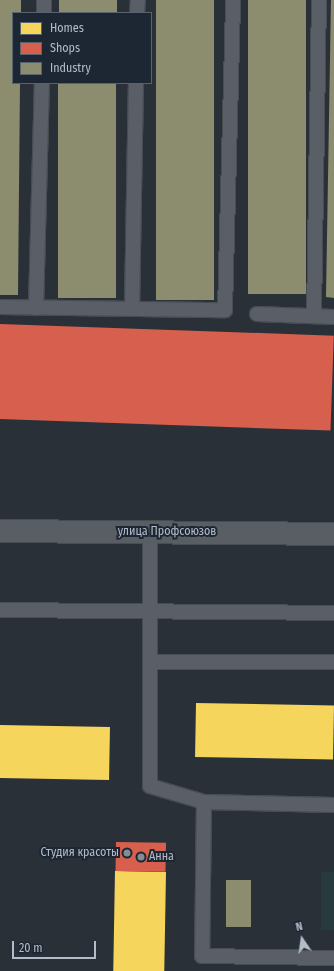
<!DOCTYPE html>
<html>
<head>
<meta charset="utf-8">
<style>
	body { margin:0 }
	#map { position:relative; width:334px; height:971px; overflow:hidden; background:#2a3038; font-family:"Fira Sans Condensed",sans-serif }
	div>[style] { position:absolute }
	[style*='--x'] { left:calc(var(--x)*1px); top:calc(var(--y)*1px); width:calc(var(--w)*1px); rotate:calc(var(--a)*1deg) }
	.green>* { inset:0; background:#273a3e; transform-origin:0 0 }
	.homes>* { inset:0; background:#f6d55c; transform-origin:0 0 }
	.shops>* { inset:0; background:#d6604d; transform-origin:0 0 }
	.industry>* { inset:0; background:#8c8c6e; transform-origin:0 0 }
	.roads { filter:drop-shadow(1px 0 #484c53) drop-shadow(-1px 0 #484c53) drop-shadow(0 1px #484c53) drop-shadow(0 -1px #484c53) }
	.lane>* { height:14px; margin:-7px; padding:0 7px; transform-origin:7px; border-radius:7px; background:#5a5e66 }
	.secondary>* { height:22px; margin:-11px; padding:0 11px; transform-origin:11px; border-radius:11px; background:#595d64 }
	.dots>* { width:11px; height:11px; translate:-50% -50%; box-sizing:border-box; border:2px solid #1d2633; border-radius:50% }
	span { translate:-50% -50%; white-space:nowrap; text-align:center; line-height:1.15; -webkit-text-stroke:4px #1d2633; paint-order:stroke }
	.street-label { font-size:12px; color:#b4bcc9 }
	.poi-label { font-size:12px; color:#b4bcc9 }
	.right { translate:-100% -50%; text-align:right }
	.left { translate:0 -50%; text-align:left }
	.legend { position:absolute; left:12px; top:12px; width:140px; height:72px; box-sizing:border-box; background:#1d2633; border:1px solid #59626f; margin:0; padding:5px 7px; list-style:none; font-size:12px; color:#b4bcc9 }
	.legend li { display:flex; align-items:center; gap:8px; height:20px }
	.legend b { width:20px; border:1px solid #59626f }
	.north { position:absolute; left:282px; top:919px; width:40px; height:40px; -webkit-text-stroke:3px #1d2633; paint-order:stroke; rotate:347deg; font-size:11px; font-weight:700; line-height:16px; text-align:center; color:#b4bcc9 }
	.north::after { content:''; display:block; margin:auto; width:14px; height:18px; background:#b4bcc9; clip-path:polygon(50% 0,100% 100%,50% 72%,0 100%) }
	.scale { position:absolute; left:12px; top:941px; width:84px; height:18px; box-sizing:border-box; border:2px solid #b4bcc9; border-top:0; padding-left:5px; font-size:12px; line-height:14px; white-space:nowrap; color:#b4bcc9; -webkit-text-stroke:3px #1d2633; paint-order:stroke }
</style>
</head>
<body>
<div id="map">
	<div class="green">
		<div style="left:321px;top:872px;width:13px;height:58px"></div>
	</div>
	<div class="homes">
		<div style="left:196px;top:703px;width:138px;height:54px;rotate:1deg"></div>
		<div style="left:0;top:725px;width:110px;height:53px;rotate:1deg"></div>
		<div style="left:115px;top:871px;width:51px;height:100px;rotate:1deg"></div>
	</div>
	<div class="shops">
		<div style="left:0;top:324px;width:334px;height:95px;rotate:2deg"></div>
		<div style="left:116px;top:842px;width:50px;height:29px;rotate:1deg"></div>
	</div>
	<div class="industry">
		<div style="clip-path:polygon(0 0,21px 0,21px 13px,13px 13px,13px 83px,20px 83px,18px 295px,0 295px)"></div>
		<div style="left:59px;top:0;width:58px;height:13px"></div>
		<div style="left:156px;top:0;width:58px;height:300px"></div>
		<div style="left:248px;top:0;width:58px;height:294px"></div>
		<div style="clip-path:polygon(331px 0,334px 0,334px 298px,326px 297px)"></div>
		<div style="left:58px;top:83px;width:58px;height:215px"></div>
		<div style="left:226px;top:880px;width:25px;height:47px"></div>
	</div>
	<div class="roads">
		<div class="lane">
			<div style="--x:44;--y:13;--w:13;--a:-90"></div>
			<div style="--x:137;--y:13;--w:13;--a:-86"></div>
			<div style="--x:0;--y:307;--w:225;--a:0.8"></div>
			<div style="--x:225;--y:310;--w:310;--a:-88.5"></div>
			<div style="--x:36;--y:308;--w:225;--a:-88.5"></div>
			<div style="--x:132;--y:309;--w:226;--a:-89"></div>
			<div style="--x:257;--y:314;--w:77;--a:2.2"></div>
			<div style="--x:314;--y:316;--w:316;--a:-89.1"></div>
			<div style="--x:150;--y:532;--w:254;--a:90"></div>
			<div style="--x:150;--y:786;--w:56;--a:16.5"></div>
			<div style="--x:204;--y:802;--w:130;--a:1.3"></div>
			<div style="--x:0;--y:610;--w:334;--a:0.5"></div>
			<div style="--x:151;--y:662;--w:183;--a:0"></div>
			<div style="--x:204;--y:802;--w:154;--a:90.7"></div>
			<div style="--x:202;--y:956;--w:132;--a:0.9"></div>
		</div>
		<div class="secondary">
			<div style="--x:0;--y:531;--w:334;--a:0.5"></div>
		</div>
	</div>
	<div class="dots">
		<div style="left:127px;top:853px;background:#848b96"></div>
		<div style="left:141px;top:857px;background:#848b96"></div>
	</div>
	<div class="street-label">
		<span style="left:167px;top:532px">улица Профсоюзов</span>
	</div>
	<div class="poi-label">
		<span class="right" style="left:119px;top:853px">Студия красоты</span>
		<span class="left" style="left:149px;top:857px">Анна</span>
	</div>
	<ul class="legend">
	<li><b style="height:11px;background:#f6d55c"></b>Homes</li>
	<li><b style="height:11px;background:#d6604d"></b>Shops</li>
	<li><b style="height:11px;background:#8c8c6e"></b>Industry</li>
	</ul>
	<div class="north">N</div>
	<div class="scale">20 m</div>
</div>
</body>
</html>
